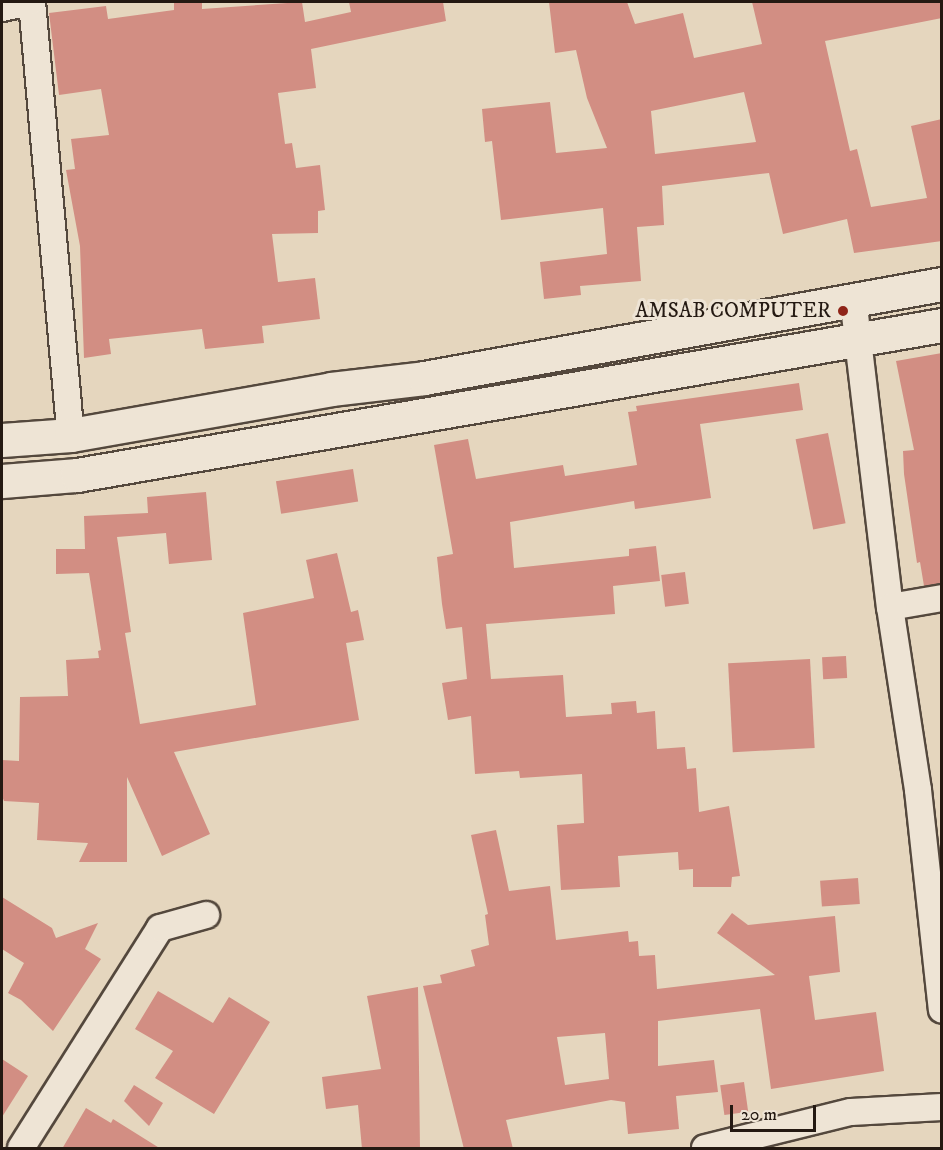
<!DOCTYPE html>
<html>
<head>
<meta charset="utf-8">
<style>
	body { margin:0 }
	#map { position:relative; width:943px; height:1150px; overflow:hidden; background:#e5d6be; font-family:"IM FELL DW Pica",serif }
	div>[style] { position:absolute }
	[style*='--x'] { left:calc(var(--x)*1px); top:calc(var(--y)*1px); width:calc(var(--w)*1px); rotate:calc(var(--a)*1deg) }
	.building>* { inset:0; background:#d28e83; transform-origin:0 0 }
	.roads { filter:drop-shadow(2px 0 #54483d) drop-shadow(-2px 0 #54483d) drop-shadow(0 2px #54483d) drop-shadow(0 -2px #54483d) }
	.minor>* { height:26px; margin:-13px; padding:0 13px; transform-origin:13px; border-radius:13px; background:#eee4d5 }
	.secondary>* { height:33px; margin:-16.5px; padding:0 16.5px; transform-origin:16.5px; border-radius:16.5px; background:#eee4d5 }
	.dots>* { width:16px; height:16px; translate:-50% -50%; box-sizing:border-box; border:3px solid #eee4d5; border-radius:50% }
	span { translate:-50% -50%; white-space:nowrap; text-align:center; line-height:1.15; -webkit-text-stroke:6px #eee4d5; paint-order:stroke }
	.poi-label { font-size:21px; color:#241912 }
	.right { translate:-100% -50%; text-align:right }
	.frame { position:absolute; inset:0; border:3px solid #241912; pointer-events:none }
	.scale { position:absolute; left:730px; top:1105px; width:86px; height:27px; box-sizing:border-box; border:3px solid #241912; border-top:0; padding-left:8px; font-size:18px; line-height:21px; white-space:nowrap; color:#241912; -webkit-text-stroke:4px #eee4d5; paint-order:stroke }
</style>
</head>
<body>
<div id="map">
	<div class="building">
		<div style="clip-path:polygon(174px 2px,202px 2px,202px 9px,302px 2px,305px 22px,351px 12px,349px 2px,443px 2px,446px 21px,311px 49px,316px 88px,278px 93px,285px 144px,292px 143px,296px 168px,320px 165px,325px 210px,318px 211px,318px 233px,272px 234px,278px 282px,315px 278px,320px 319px,262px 326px,264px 343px,205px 349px,202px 329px,109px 339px,111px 354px,84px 358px,80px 246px,66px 170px,75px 169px,71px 139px,109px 135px,101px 89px,59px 95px,49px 13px,106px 6px,108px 19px,174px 10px)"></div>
		<div style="clip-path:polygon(evenodd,549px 2px,627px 2px,635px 24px,683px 13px,694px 58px,762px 44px,752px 2px,942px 2px,942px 18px,825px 41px,850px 151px,857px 149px,871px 207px,927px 198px,911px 126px,942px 119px,942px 241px,854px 253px,847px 219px,783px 234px,769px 173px,662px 186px,664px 225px,637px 227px,641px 281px,580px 286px,581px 295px,544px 299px,540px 262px,607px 254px,603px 208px,501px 220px,492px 141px,485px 142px,482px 109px,550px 102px,556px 153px,607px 148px,587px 98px,576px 50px,555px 53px,549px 2px,744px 92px,756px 142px,655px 154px,651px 111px,744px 92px)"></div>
		<div style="clip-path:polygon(942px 353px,942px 583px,924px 586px,920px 562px,917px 563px,904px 474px,903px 451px,914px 450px,896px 361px)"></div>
		<div style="clip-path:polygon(799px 383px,803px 410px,700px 424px,711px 498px,635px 509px,634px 501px,510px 522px,514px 568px,629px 556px,629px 549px,656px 546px,660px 581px,613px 586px,615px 614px,486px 624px,491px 679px,563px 675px,566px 717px,612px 714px,611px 703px,636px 701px,637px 713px,655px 711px,657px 749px,685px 747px,687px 769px,696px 768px,699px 812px,729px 806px,740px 876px,732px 877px,731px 887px,693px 887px,693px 869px,679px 870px,678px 852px,618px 856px,620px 887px,561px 890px,557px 825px,584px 823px,582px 774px,520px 778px,519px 771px,475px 774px,471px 716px,448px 720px,442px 683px,467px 679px,462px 627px,446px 629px,442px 604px,437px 557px,453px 554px,434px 445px,468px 439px,476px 479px,563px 465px,565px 476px,637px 465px,628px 412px,637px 411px,636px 406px)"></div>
		<div style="left:828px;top:433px;width:92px;height:33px;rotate:79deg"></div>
		<div style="left:353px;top:469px;width:33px;height:78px;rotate:81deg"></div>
		<div style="clip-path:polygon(206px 492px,212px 560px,169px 564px,166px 533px,117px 537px,131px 632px,125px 633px,140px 724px,256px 705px,243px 613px,314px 598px,306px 560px,337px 553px,351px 612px,358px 610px,364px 640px,346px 643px,359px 720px,174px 752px,210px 834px,162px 856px,127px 777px,127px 862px,79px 862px,88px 843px,37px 840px,39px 803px,4px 801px,2px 796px,2px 760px,19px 761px,20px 697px,68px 696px,66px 660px,99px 658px,98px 651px,101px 650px,89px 573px,56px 574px,56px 549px,85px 549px,84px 516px,148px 513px,147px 497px)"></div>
		<div style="left:685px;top:572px;width:32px;height:24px;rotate:83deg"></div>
		<div style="left:846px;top:656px;width:22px;height:24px;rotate:87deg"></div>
		<div style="left:810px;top:659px;width:89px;height:82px;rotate:87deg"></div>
		<div style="clip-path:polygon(evenodd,496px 830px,509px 891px,550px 886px,556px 940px,628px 931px,629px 942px,638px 941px,639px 956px,655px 955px,657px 989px,775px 975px,717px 933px,732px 913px,748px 925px,835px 916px,840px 972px,809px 976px,815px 1020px,876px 1012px,884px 1071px,771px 1089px,760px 1009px,658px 1021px,658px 1066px,714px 1060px,718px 1092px,676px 1096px,679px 1129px,628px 1134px,625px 1102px,611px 1100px,506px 1120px,513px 1149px,464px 1149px,423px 986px,442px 983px,440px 975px,475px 966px,471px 950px,489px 945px,485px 915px,488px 914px,471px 835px,496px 830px,605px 1033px,609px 1079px,565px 1085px,557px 1037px,605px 1033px)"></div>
		<div style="left:858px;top:878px;width:26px;height:38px;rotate:86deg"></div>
		<div style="clip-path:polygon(2px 897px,52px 928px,56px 938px,98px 923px,85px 949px,101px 959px,53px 1031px,21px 1000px,8px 993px,24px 963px,2px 949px)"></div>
		<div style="clip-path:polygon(418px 987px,420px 1149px,362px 1149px,358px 1105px,326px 1109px,322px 1077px,381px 1069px,367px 996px)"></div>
		<div style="clip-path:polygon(158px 991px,213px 1023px,229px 997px,270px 1022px,214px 1114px,155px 1078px,173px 1051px,135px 1029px)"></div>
		<div style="clip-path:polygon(2px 1059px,28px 1076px,2px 1117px)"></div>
		<div style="left:744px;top:1082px;width:30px;height:24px;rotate:82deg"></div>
		<div style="clip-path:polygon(134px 1085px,163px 1103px,149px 1126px,124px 1101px)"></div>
		<div style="clip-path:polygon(86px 1108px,111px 1123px,113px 1119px,161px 1149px,62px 1149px)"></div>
	</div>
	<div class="roads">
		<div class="minor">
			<div style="--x:32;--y:2;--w:435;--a:84.9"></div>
			<div style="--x:2;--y:8;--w:29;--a:-12"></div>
			<div style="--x:853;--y:298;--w:311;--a:83.2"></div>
			<div style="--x:890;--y:607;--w:185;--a:81.3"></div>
			<div style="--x:918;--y:790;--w:221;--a:83.8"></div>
			<div style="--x:890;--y:607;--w:53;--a:-9.8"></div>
			<div style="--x:21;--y:1148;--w:260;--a:-57.7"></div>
			<div style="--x:160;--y:928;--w:48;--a:-15.8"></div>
			<div style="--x:705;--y:1148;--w:150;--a:-13.9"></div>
			<div style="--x:851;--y:1112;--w:91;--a:-3.1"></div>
		</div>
		<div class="secondary">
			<div style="--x:2;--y:440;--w:69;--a:-4.1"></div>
			<div style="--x:71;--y:435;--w:264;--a:-10"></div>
			<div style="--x:331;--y:389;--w:94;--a:-6.7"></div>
			<div style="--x:424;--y:378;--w:526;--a:-10.29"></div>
			<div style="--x:2;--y:481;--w:75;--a:-4.6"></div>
			<div style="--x:77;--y:475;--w:878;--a:-9.84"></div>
		</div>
	</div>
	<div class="dots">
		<div style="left:843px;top:311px;background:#8f2418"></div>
	</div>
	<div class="poi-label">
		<span class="right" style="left:831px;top:311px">AMSAB COMPUTER</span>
	</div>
	<div class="frame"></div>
	<div class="scale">20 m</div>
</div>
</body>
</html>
